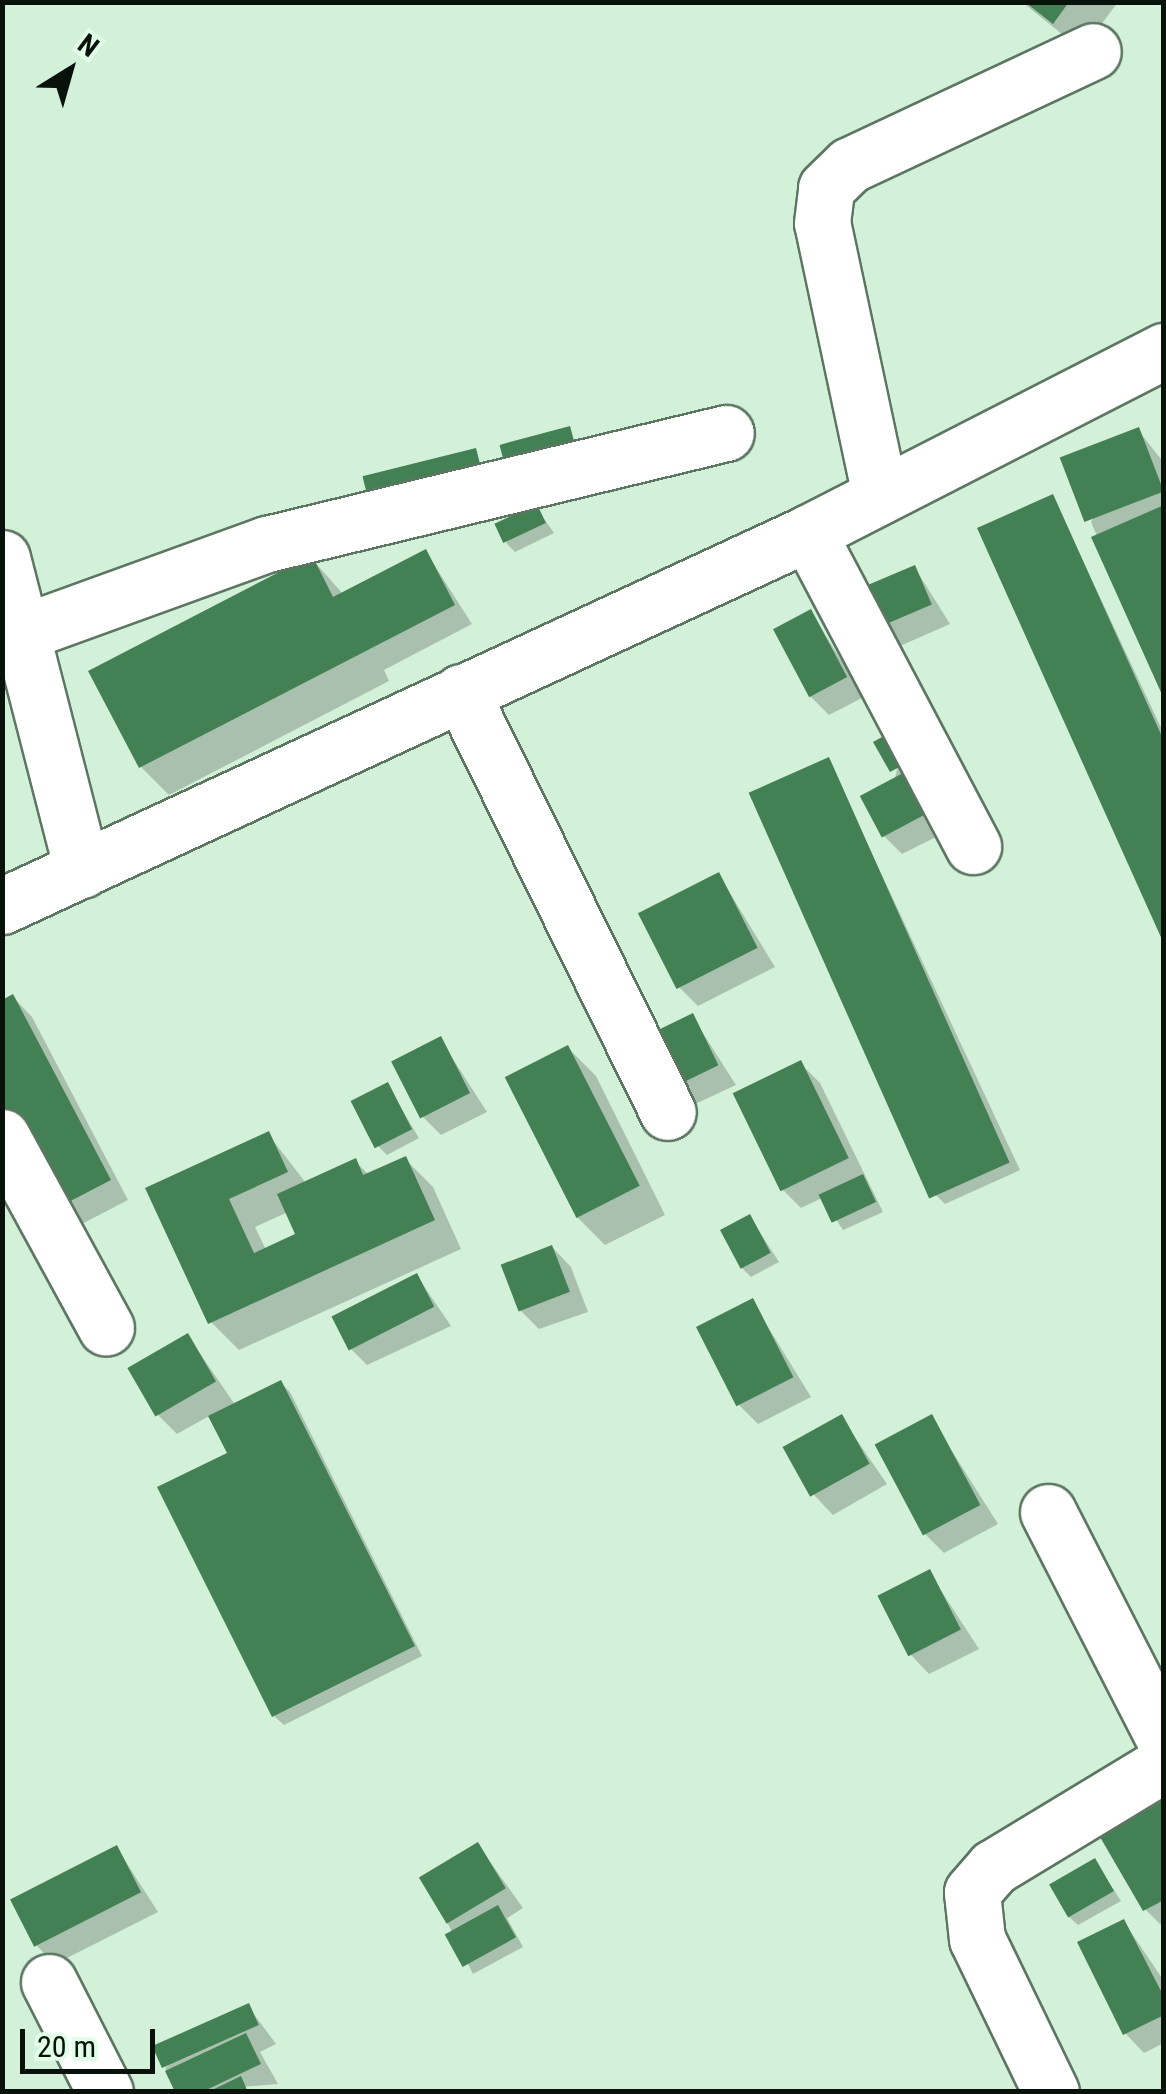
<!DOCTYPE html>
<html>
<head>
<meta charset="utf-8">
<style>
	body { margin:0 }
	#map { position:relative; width:1166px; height:2094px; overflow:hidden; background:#d3f1d9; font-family:"Roboto Condensed",sans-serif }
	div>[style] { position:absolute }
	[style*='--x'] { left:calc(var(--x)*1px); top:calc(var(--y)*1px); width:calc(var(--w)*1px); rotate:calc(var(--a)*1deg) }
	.shadow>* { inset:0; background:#0003 }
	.building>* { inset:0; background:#438054; transform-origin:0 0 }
	.roads { filter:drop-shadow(2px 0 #5c7662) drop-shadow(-2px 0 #5c7662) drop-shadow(0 2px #5c7662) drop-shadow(0 -2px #5c7662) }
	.minor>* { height:55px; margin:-27.5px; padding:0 27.5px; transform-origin:27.5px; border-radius:27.5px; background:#fff }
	span { translate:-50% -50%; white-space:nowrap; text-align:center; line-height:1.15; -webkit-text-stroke:8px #e0ffe6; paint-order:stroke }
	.frame { position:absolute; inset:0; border:5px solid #08120a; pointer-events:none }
	.north { position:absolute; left:20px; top:20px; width:100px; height:100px; -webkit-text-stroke:8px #e0ffe6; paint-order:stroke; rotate:37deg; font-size:28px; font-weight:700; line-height:40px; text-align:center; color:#08120a }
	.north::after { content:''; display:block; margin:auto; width:35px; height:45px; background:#08120a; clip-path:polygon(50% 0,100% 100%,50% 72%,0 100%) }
	.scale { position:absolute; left:20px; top:2029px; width:135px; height:45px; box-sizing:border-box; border:5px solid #08120a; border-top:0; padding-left:12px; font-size:30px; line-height:35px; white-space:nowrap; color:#08120a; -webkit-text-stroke:8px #e0ffe6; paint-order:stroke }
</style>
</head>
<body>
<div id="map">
	<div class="shadow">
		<div style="clip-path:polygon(1022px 2px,1118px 2px,1082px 50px)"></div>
		<div style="clip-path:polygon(1138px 430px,1164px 463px,1164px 693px,1091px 522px)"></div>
		<div style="clip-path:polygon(1053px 497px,1164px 734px,1164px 938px)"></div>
		<div style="clip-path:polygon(536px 507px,554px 533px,515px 552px,506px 543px)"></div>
		<div style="clip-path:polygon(426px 552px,472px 624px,384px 670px,389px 681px,169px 795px,141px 767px,311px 558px,343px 594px)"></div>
		<div style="clip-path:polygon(915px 568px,950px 624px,900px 646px,881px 626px)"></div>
		<div style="clip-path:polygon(811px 612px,864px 697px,829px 715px,810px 696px)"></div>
		<div style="clip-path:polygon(906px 727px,913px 774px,905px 778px,942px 834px,902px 854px,883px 835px)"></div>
		<div style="clip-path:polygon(828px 760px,1020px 1170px,945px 1204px,936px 1195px)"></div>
		<div style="clip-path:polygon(719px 875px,775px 967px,698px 1006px,679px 987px)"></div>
		<div style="clip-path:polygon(13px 997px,32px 1017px,128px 1200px,78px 1226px,59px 1207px)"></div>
		<div style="clip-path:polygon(692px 1016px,736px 1085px,693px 1105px,674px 1085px)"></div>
		<div style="clip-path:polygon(440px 1039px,487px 1112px,441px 1135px,422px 1116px)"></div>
		<div style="clip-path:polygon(568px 1048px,596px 1076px,665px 1215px,605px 1245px,577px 1217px)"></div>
		<div style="clip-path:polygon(800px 1063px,820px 1083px,883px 1212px,843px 1230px,822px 1198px,801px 1208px,782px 1189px)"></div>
		<div style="clip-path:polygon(387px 1085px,419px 1138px,387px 1155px,378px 1146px)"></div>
		<div style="clip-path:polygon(evenodd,268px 1134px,306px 1183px,355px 1161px,369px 1175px,405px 1159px,433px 1187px,461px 1249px,239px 1350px,211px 1322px,148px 1189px,268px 1134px,288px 1212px,299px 1235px,266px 1250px,255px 1227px,288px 1212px)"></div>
		<div style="clip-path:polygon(750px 1217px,779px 1262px,751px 1277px,742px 1268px)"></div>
		<div style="clip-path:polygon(552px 1247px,571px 1267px,588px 1312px,539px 1329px,520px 1310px)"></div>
		<div style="clip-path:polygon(417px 1276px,451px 1326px,367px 1365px,348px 1346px)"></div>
		<div style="clip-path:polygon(752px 1301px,811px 1397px,758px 1424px,739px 1405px)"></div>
		<div style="clip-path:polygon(188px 1336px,236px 1406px,281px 1383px,290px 1392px,422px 1656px,284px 1725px,274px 1716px,230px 1454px,211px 1415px,177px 1434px,158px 1415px)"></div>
		<div style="clip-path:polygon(841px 1417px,887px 1484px,833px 1515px,814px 1495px)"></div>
		<div style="clip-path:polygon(931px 1418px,998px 1524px,944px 1553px,925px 1534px)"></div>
		<div style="clip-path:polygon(929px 1572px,979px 1649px,929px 1674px,910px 1654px)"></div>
		<div style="clip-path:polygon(1164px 1803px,1164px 1928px,1146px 1910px)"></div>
		<div style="clip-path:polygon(478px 1845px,523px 1908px,507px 1918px,523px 1947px,473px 1974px,447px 1922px)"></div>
		<div style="clip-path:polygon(117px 1848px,158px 1912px,55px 1964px,36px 1945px)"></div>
		<div style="clip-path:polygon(1095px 1861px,1121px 1901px,1078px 1925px,1068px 1916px)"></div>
		<div style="clip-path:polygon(1124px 1922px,1164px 1981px,1164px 2043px,1144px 2053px,1125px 2033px)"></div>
		<div style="clip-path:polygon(248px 2006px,276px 2044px,260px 2052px,278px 2084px,178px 2092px,165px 2068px)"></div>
	</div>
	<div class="building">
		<div style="clip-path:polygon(1025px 2px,1069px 2px,1053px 24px)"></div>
		<div style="left:570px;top:426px;width:28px;height:73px;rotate:75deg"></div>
		<div style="left:1139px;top:427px;width:69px;height:85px;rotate:69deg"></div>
		<div style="left:476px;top:448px;width:34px;height:117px;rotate:76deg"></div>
		<div style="clip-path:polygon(1053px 494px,1164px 741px,1164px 944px,977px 528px)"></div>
		<div style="left:537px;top:504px;width:21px;height:47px;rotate:65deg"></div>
		<div style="clip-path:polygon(1164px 505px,1164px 699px,1091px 537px)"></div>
		<div style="clip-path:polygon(426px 549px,455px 605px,139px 768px,88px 671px,312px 555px,333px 597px)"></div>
		<div style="left:915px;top:565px;width:43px;height:59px;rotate:67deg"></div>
		<div style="left:811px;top:609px;width:77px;height:43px;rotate:62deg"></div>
		<div style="clip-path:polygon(906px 724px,905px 764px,890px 772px,873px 742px)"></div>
		<div style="left:829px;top:757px;width:444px;height:88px;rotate:66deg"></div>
		<div style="left:903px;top:773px;width:47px;height:49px;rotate:62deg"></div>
		<div style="left:719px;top:872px;width:85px;height:91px;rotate:63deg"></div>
		<div style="clip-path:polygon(13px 994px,111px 1180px,57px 1208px,2px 1105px,2px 1000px)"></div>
		<div style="left:693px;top:1013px;width:58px;height:51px;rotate:64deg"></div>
		<div style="left:441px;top:1036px;width:64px;height:56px;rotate:63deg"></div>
		<div style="left:568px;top:1045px;width:158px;height:71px;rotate:63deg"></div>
		<div style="left:801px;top:1060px;width:109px;height:76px;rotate:64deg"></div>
		<div style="left:388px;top:1082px;width:53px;height:42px;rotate:63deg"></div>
		<div style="clip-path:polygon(269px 1131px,288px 1172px,229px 1199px,254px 1253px,295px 1234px,277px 1194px,356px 1158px,363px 1175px,406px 1156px,435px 1220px,208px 1324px,145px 1188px)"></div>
		<div style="left:863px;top:1174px;width:31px;height:49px;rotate:65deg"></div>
		<div style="left:750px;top:1214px;width:44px;height:34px;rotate:62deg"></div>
		<div style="left:552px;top:1245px;width:50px;height:55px;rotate:69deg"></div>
		<div style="left:417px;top:1273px;width:38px;height:96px;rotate:63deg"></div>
		<div style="left:753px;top:1298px;width:89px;height:64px;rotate:63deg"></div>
		<div style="left:188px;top:1333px;width:56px;height:70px;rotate:60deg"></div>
		<div style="clip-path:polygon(281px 1380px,415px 1646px,272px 1717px,157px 1487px,227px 1453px,208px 1416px)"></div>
		<div style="left:842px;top:1414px;width:57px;height:68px;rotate:61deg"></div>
		<div style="left:932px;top:1414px;width:103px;height:65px;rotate:62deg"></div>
		<div style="left:930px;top:1569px;width:68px;height:59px;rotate:63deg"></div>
		<div style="clip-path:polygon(1164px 1800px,1164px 1900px,1143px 1911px,1100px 1837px)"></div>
		<div style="left:478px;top:1842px;width:54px;height:69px;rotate:59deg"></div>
		<div style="left:117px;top:1845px;width:53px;height:120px;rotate:63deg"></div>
		<div style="left:1095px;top:1858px;width:38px;height:53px;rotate:60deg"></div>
		<div style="left:498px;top:1905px;width:37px;height:61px;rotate:61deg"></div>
		<div style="clip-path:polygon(1124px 1919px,1164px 1997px,1164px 2015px,1123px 2035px,1077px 1942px)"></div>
		<div style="left:249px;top:2003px;width:24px;height:106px;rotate:66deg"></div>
		<div style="clip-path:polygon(246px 2033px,261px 2064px,202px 2092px,175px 2092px,165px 2071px)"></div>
		<div style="clip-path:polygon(241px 2076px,248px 2092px,208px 2092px)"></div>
	</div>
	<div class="roads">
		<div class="minor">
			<div style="--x:880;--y:495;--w:278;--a:-102"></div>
			<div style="--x:822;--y:223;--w:35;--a:-83"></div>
			<div style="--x:826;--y:188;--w:33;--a:-44"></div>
			<div style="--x:850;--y:165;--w:268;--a:-25.1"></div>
			<div style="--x:808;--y:533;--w:354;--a:62.2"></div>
			<div style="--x:2;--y:558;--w:322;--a:75.6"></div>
			<div style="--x:21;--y:633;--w:262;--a:-19.9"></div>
			<div style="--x:267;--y:544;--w:472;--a:-13.6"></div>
			<div style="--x:461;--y:692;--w:468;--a:63.8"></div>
			<div style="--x:2;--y:906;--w:888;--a:-24.83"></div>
			<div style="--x:808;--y:533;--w:400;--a:-27.1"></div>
			<div style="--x:2;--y:1137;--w:217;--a:61.4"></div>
			<div style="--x:1048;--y:1512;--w:255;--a:62.9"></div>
			<div style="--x:49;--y:1982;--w:123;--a:63"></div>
			<div style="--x:1051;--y:2092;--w:170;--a:-115.8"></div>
			<div style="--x:977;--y:1939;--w:47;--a:-96.1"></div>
			<div style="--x:972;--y:1892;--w:33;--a:-49"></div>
			<div style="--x:994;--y:1867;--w:199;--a:-31.2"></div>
		</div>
	</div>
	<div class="frame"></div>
	<div class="north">N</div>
	<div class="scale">20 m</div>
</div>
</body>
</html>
